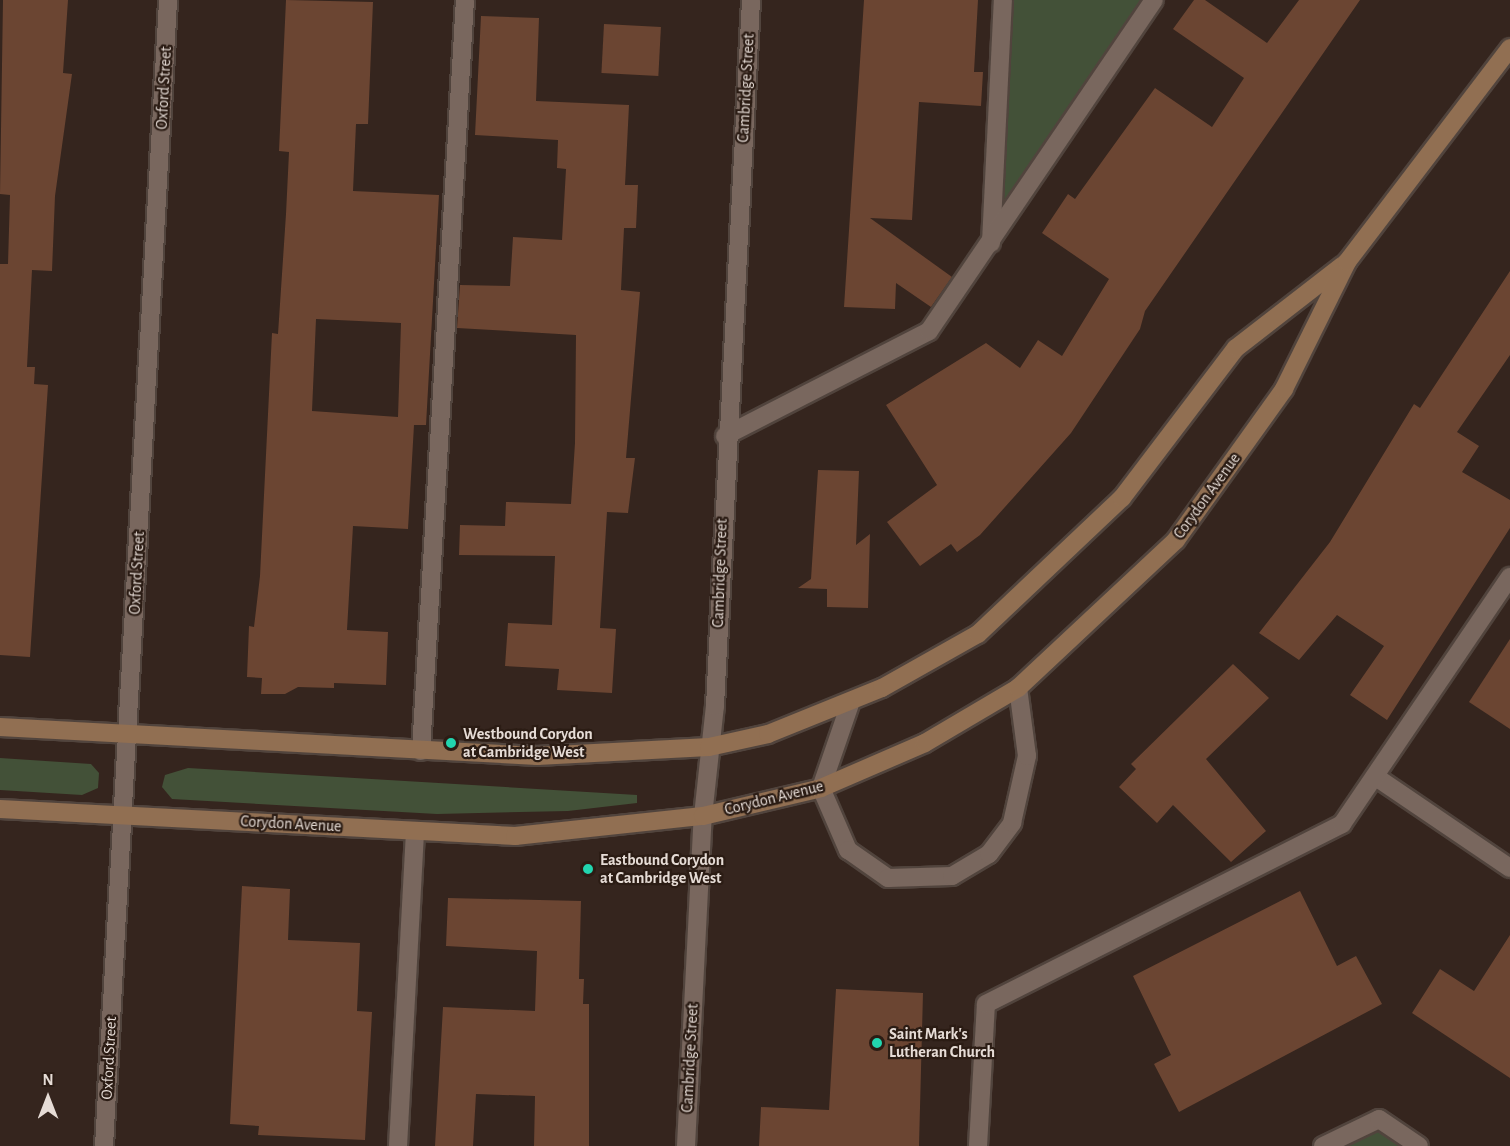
<!DOCTYPE html>
<html>
<head>
<meta charset="utf-8">
<style>
	body { margin:0 }
	#map { position:relative; width:1510px; height:1146px; overflow:hidden; background:#35251e; font-family:"Alegreya Sans",sans-serif }
	div>[style] { position:absolute }
	[style*='--x'] { left:calc(var(--x)*1px); top:calc(var(--y)*1px); width:calc(var(--w)*1px); rotate:calc(var(--a)*1deg) }
	.green>* { inset:0; background:#435138 }
	.building>* { inset:0; background:#6b4532; transform-origin:0 0 }
	.roads { filter:drop-shadow(2px 0 #51443d) drop-shadow(-2px 0 #51443d) drop-shadow(0 2px #51443d) drop-shadow(0 -2px #51443d) }
	.service>* { height:18px; margin:-9px; padding:0 9px; transform-origin:9px; border-radius:9px; background:#79675e }
	.minor>* { height:18px; margin:-9px; padding:0 9px; transform-origin:9px; border-radius:9px; background:#79675e }
	.tertiary>* { height:18px; margin:-9px; padding:0 9px; transform-origin:9px; border-radius:9px; background:#79675e }
	.secondary>* { height:18px; margin:-9px; padding:0 9px; transform-origin:9px; border-radius:9px; background:#916f52 }
	.dots>* { width:16px; height:16px; translate:-50% -50%; box-sizing:border-box; border:3px solid #2b1c14; border-radius:50% }
	span { translate:-50% -50%; white-space:nowrap; text-align:center; line-height:1.15; -webkit-text-stroke:4.5px #2b1c14; paint-order:stroke }
	.street-label { font-size:16px; color:#e6dcd6 }
	.poi-label { font-size:16px; color:#e6dcd6; font-weight:700 }
	.left { translate:0 -50%; text-align:left }
	.north { position:absolute; left:18px; top:1068px; width:60px; height:60px; -webkit-text-stroke:4px #2b1c14; paint-order:stroke; rotate:0deg; font-size:16px; font-weight:700; line-height:24px; text-align:center; color:#e6dcd6 }
	.north::after { content:''; display:block; margin:auto; width:21px; height:27px; background:#e6dcd6; clip-path:polygon(50% 0,100% 100%,50% 72%,0 100%) }
</style>
</head>
<body>
<div id="map">
	<div class="green">
		<div style="clip-path:polygon(1003px 0,1154px 0,991px 243px)"></div>
		<div style="clip-path:polygon(0 758px,91px 764px,99px 773px,98px 788px,82px 795px,0 790px)"></div>
		<div style="clip-path:polygon(188px 768px,637px 795px,637px 803px,568px 811px,437px 814px,172px 799px,162px 787px,165px 775px)"></div>
		<div style="clip-path:polygon(1379px 1119px,1419px 1146px,1323px 1146px)"></div>
	</div>
	<div class="building">
		<div style="clip-path:polygon(3px 0,68px 0,63px 73px,72px 74px,55px 196px,52px 271px,32px 270px,27px 367px,35px 367px,34px 384px,48px 385px,30px 657px,0 655px,0 264px,8px 264px,10px 195px,0 194px)"></div>
		<div style="clip-path:polygon(evenodd,286px 0,373px 2px,368px 124px,356px 124px,353px 191px,439px 195px,426px 425px,414px 425px,408px 529px,353px 526px,347px 630px,388px 632px,386px 685px,334px 683px,334px 688px,298px 687px,285px 694px,261px 694px,262px 678px,247px 677px,249px 626px,254px 627px,260px 576px,272px 333px,278px 334px,286px 214px,289px 152px,279px 151px,286px 0,316px 319px,401px 323px,398px 417px,312px 411px,316px 319px)"></div>
		<div style="clip-path:polygon(864px 0,978px 0,974px 72px,983px 72px,981px 106px,919px 102px,912px 220px,870px 218px,952px 277px,931px 307px,896px 283px,895px 309px,844px 307px)"></div>
		<div style="clip-path:polygon(1194px 0,1205px 0,1267px 43px,1299px 0,1360px 0,1145px 311px,1140px 329px,1071px 433px,980px 535px,957px 552px,951px 544px,920px 566px,887px 522px,937px 485px,886px 405px,986px 343px,1020px 368px,1038px 340px,1062px 356px,1109px 279px,1042px 233px,1068px 194px,1075px 199px,1155px 88px,1212px 127px,1244px 78px,1173px 29px)"></div>
		<div style="clip-path:polygon(481px 16px,539px 18px,536px 101px,629px 105px,625px 185px,638px 185px,636px 228px,624px 228px,621px 290px,640px 292px,626px 458px,635px 458px,628px 513px,607px 512px,600px 628px,616px 629px,612px 693px,557px 690px,559px 669px,505px 666px,508px 623px,552px 625px,555px 556px,459px 555px,460px 525px,505px 526px,506px 502px,571px 504px,575px 443px,576px 335px,457px 328px,460px 285px,510px 286px,513px 237px,562px 240px,566px 169px,557px 168px,558px 140px,475px 135px)"></div>
		<div style="left:604px;top:24px;width:57px;height:49px;rotate:3deg"></div>
		<div style="clip-path:polygon(1510px 271px,1510px 355px,1457px 432px,1479px 446px,1462px 472px,1510px 500px,1510px 528px,1387px 720px,1350px 695px,1384px 646px,1337px 615px,1299px 660px,1259px 633px,1330px 542px,1414px 404px,1420px 408px)"></div>
		<div style="clip-path:polygon(818px 470px,859px 471px,856px 545px,870px 534px,868px 608px,827px 607px,827px 589px,798px 588px,811px 579px)"></div>
		<div style="clip-path:polygon(1510px 639px,1510px 729px,1469px 702px)"></div>
		<div style="clip-path:polygon(1233px 664px,1269px 698px,1206px 759px,1266px 831px,1231px 862px,1173px 805px,1157px 823px,1119px 787px,1136px 769px,1131px 764px)"></div>
		<div style="clip-path:polygon(242px 886px,290px 889px,288px 940px,360px 943px,357px 1011px,372px 1012px,365px 1140px,258px 1135px,259px 1126px,230px 1124px)"></div>
		<div style="clip-path:polygon(1300px 891px,1337px 966px,1356px 956px,1382px 1004px,1179px 1112px,1154px 1064px,1171px 1055px,1133px 976px)"></div>
		<div style="clip-path:polygon(448px 898px,581px 901px,579px 979px,584px 979px,583px 1004px,589px 1004px,589px 1146px,534px 1146px,535px 1096px,476px 1094px,473px 1146px,435px 1146px,443px 1007px,535px 1011px,537px 951px,446px 946px)"></div>
		<div style="clip-path:polygon(1510px 935px,1510px 1078px,1412px 1013px,1440px 969px,1474px 991px)"></div>
		<div style="clip-path:polygon(836px 989px,923px 993px,919px 1146px,759px 1146px,761px 1107px,829px 1110px)"></div>
	</div>
	<div class="roads">
		<div class="service">
			<div style="--x:991;--y:243;--w:243;--a:-87.2"></div>
			<div style="--x:725;--y:436;--w:229;--a:-27.2"></div>
			<div style="--x:929;--y:331;--w:400;--a:-55.8"></div>
			<div style="--x:851;--y:701;--w:92;--a:109"></div>
			<div style="--x:821;--y:788;--w:68;--a:66.5"></div>
			<div style="--x:848;--y:850;--w:49;--a:35"></div>
			<div style="--x:888;--y:878;--w:64;--a:-1.8"></div>
			<div style="--x:952;--y:876;--w:43;--a:-30.7"></div>
			<div style="--x:989;--y:854;--w:39;--a:-53"></div>
			<div style="--x:1012;--y:823;--w:69;--a:-77.4"></div>
			<div style="--x:1027;--y:756;--w:69;--a:-97.5"></div>
			<div style="--x:421;--y:751;--w:752;--a:-86.65"></div>
			<div style="--x:1376;--y:777;--w:162;--a:34.2"></div>
			<div style="--x:398;--y:1146;--w:315;--a:-86.9"></div>
			<div style="--x:978;--y:1146;--w:142;--a:-86.8"></div>
			<div style="--x:986;--y:1004;--w:399;--a:-26.8"></div>
			<div style="--x:1342;--y:824;--w:299;--a:-55.8"></div>
		</div>
		<div class="minor">
			<div style="--x:703;--y:816;--w:111;--a:-83.8"></div>
			<div style="--x:715;--y:706;--w:707;--a:-87.08"></div>
			<div style="--x:104;--y:1146;--w:1148;--a:-86.8"></div>
			<div style="--x:1323;--y:1146;--w:62;--a:-25.7"></div>
			<div style="--x:1379;--y:1119;--w:48;--a:34"></div>
		</div>
		<div class="tertiary">
			<div style="--x:686;--y:1146;--w:330;--a:-87.1"></div>
		</div>
		<div class="secondary">
			<div style="--x:0;--y:727;--w:538;--a:3.09"></div>
			<div style="--x:537;--y:756;--w:172;--a:-3"></div>
			<div style="--x:709;--y:747;--w:60;--a:-12.4"></div>
			<div style="--x:768;--y:734;--w:123;--a:-22"></div>
			<div style="--x:882;--y:688;--w:110;--a:-29.4"></div>
			<div style="--x:978;--y:634;--w:198;--a:-43.4"></div>
			<div style="--x:1122;--y:498;--w:188;--a:-52.8"></div>
			<div style="--x:1236;--y:348;--w:135;--a:-37.8"></div>
			<div style="--x:0;--y:809;--w:516;--a:3"></div>
			<div style="--x:515;--y:836;--w:189;--a:-6.1"></div>
			<div style="--x:703;--y:816;--w:121;--a:-13.3"></div>
			<div style="--x:821;--y:788;--w:113;--a:-23.4"></div>
			<div style="--x:925;--y:743;--w:108;--a:-30.6"></div>
			<div style="--x:1018;--y:688;--w:216;--a:-43.1"></div>
			<div style="--x:1176;--y:540;--w:186;--a:-54.4"></div>
			<div style="--x:1284;--y:389;--w:142;--a:-63.6"></div>
			<div style="--x:1347;--y:262;--w:269;--a:-52.7"></div>
		</div>
	</div>
	<div class="dots">
		<div style="left:451px;top:743px;background:#22d5af"></div>
		<div style="left:588px;top:869px;background:#22d5af"></div>
		<div style="left:877px;top:1043px;background:#22d5af"></div>
	</div>
	<div class="street-label">
		<span style="left:164px;top:88px;rotate:-87deg">Oxford Street</span>
		<span style="left:746px;top:88px;rotate:-87deg">Cambridge Street</span>
		<span style="left:1207px;top:496px;rotate:-54deg">Corydon Avenue</span>
		<span style="left:137px;top:573px;rotate:-87deg">Oxford Street</span>
		<span style="left:720px;top:573px;rotate:-88deg">Cambridge Street</span>
		<span style="left:774px;top:798px;rotate:-14deg">Corydon Avenue</span>
		<span style="left:291px;top:824px;rotate:3deg">Corydon Avenue</span>
		<span style="left:109px;top:1058px;rotate:-87deg">Oxford Street</span>
		<span style="left:690px;top:1058px;rotate:-87deg">Cambridge Street</span>
	</div>
	<div class="poi-label">
		<span class="left" style="left:463px;top:743px">Westbound Corydon<br>at Cambridge West</span>
		<span class="left" style="left:600px;top:869px">Eastbound Corydon<br>at Cambridge West</span>
		<span class="left" style="left:889px;top:1043px">Saint Mark's<br>Lutheran Church</span>
	</div>
	<div class="north">N</div>
</div>
</body>
</html>
